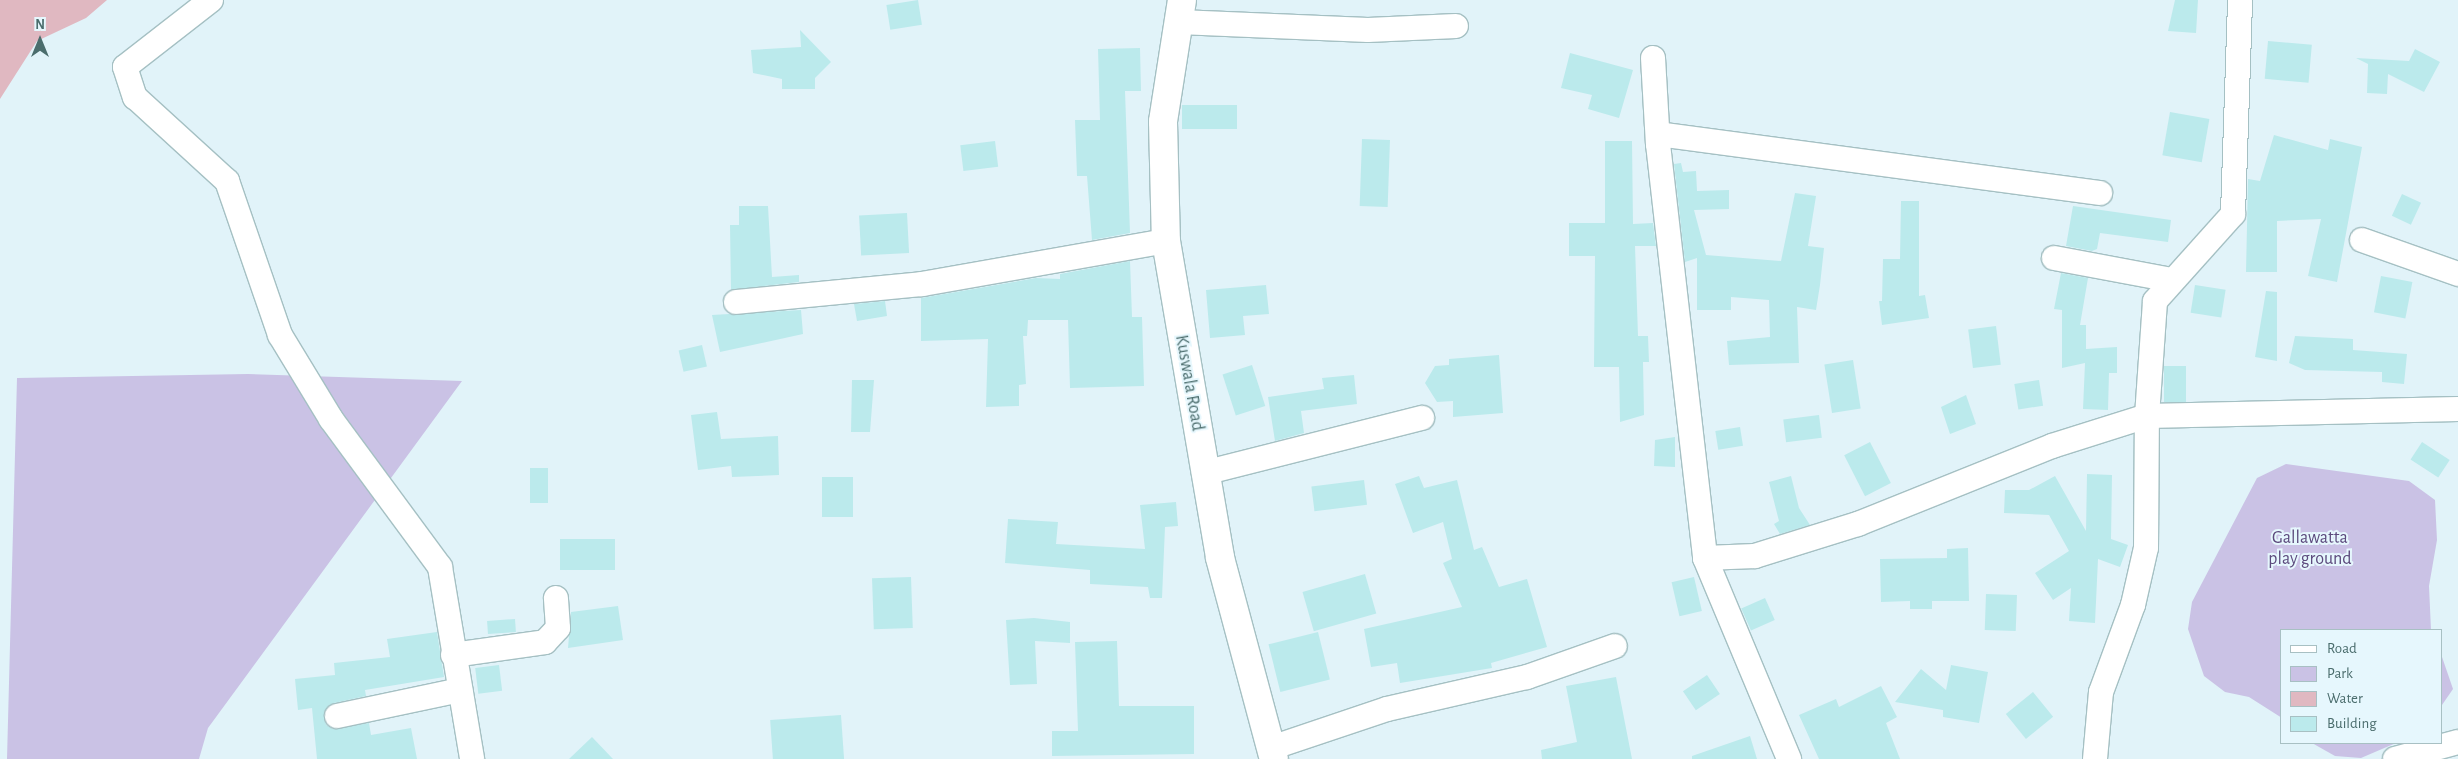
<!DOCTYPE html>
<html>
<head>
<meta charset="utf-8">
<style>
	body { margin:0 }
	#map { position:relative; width:2458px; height:759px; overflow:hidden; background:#e1f3f9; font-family:"Alegreya Sans",sans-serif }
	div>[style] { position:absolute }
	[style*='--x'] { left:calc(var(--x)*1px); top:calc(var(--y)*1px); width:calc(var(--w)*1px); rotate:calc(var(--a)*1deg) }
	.green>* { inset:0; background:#cac2e5 }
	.water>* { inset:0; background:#e0b8c1 }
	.building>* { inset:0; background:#bbeaec; transform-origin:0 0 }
	.roads { filter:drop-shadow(1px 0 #a5c0c3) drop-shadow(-1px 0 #a5c0c3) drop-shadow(0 1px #a5c0c3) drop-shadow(0 -1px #a5c0c3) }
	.street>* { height:24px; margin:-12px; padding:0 12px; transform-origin:12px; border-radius:12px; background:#fff }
	.secondary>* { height:28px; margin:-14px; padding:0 14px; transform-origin:14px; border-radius:14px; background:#fff }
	span { translate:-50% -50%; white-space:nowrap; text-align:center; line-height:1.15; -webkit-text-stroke:4px #e6f7fd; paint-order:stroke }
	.street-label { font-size:18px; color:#4b6d6d }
	.park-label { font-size:18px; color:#5c4a7d }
	.legend { position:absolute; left:2280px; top:629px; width:162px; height:115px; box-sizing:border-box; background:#e6f7fd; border:1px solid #a8c0c3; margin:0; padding:6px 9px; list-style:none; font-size:15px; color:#4b6d6d }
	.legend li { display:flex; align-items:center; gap:10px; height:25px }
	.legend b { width:25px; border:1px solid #a8c0c3 }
	.north { position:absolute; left:15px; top:15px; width:50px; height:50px; -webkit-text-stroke:4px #e6f7fd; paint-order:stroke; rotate:0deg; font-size:14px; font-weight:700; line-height:20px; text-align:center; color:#4b6d6d }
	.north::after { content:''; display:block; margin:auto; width:18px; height:22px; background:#4b6d6d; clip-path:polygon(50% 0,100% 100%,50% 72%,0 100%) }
</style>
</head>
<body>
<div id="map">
	<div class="green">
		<div style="clip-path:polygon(248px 374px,462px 381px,208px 728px,199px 759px,7px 759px,17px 378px)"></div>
		<div style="clip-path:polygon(2286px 464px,2409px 481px,2435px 500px,2437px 540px,2429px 586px,2431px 630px,2282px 630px,2282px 718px,2249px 697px,2225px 692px,2204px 676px,2188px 629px,2192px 602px,2257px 478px)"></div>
		<div style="clip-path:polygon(2442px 657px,2453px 689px,2442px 705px)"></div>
		<div style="clip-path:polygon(2312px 743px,2396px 743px,2361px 758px,2335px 756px)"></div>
	</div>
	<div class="water">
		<div style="clip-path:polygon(0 0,107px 0,86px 18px,37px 41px,0 99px)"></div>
	</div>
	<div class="building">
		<div style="left:918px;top:0;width:25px;height:32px;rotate:81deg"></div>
		<div style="clip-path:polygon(2175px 0,2198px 0,2196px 33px,2168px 31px)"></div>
		<div style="clip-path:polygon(800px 30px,831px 62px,815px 78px,815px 89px,782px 89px,782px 79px,753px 73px,751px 50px,801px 47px)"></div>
		<div style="left:2268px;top:41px;width:44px;height:38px;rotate:5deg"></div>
		<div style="clip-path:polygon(1140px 48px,1141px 91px,1125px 91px,1130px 233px,1092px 240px,1087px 176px,1077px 176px,1075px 120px,1100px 120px,1098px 49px)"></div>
		<div style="clip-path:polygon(2415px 49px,2440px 62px,2424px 92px,2388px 74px,2387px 94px,2367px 93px,2368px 64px,2356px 58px,2409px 61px)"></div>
		<div style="clip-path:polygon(1570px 53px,1633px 70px,1619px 118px,1588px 109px,1592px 95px,1561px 88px)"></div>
		<div style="left:1182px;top:105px;width:55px;height:24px"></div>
		<div style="left:2170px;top:112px;width:40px;height:44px;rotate:10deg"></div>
		<div style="clip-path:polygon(2274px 135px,2328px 150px,2330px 139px,2362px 147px,2337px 282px,2308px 276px,2321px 219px,2277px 221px,2277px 272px,2246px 272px,2248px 179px,2260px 181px)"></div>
		<div style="left:1362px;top:139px;width:28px;height:67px;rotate:2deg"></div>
		<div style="left:995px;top:141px;width:26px;height:35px;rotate:83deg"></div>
		<div style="clip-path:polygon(1605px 141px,1632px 141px,1633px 224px,1653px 223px,1656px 246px,1635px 246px,1638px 336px,1648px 336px,1649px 362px,1643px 362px,1644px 415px,1620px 422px,1619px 367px,1594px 367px,1595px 256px,1569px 256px,1569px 223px,1605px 223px)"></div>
		<div style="clip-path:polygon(1681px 163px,1683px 172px,1696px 171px,1697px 191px,1729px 190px,1729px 209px,1694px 210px,1706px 255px,1781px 261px,1795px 193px,1816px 196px,1808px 246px,1824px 248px,1820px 285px,1816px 310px,1797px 307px,1799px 363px,1729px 365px,1727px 341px,1770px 337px,1769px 300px,1731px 297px,1731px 310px,1697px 310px,1697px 258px,1685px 262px,1674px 164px)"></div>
		<div style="left:2402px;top:194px;width:21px;height:24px;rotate:25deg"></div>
		<div style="clip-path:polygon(1901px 201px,1919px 201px,1919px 296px,1925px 295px,1929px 318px,1882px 325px,1879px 301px,1882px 301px,1883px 259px,1900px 259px)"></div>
		<div style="clip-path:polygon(739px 206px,768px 206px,772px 277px,799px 275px,799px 282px,731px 290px,730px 225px,739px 225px)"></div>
		<div style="clip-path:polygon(2073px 206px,2171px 220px,2168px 242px,2100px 233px,2097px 249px,2092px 251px,2066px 246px)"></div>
		<div style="left:907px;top:213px;width:40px;height:48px;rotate:87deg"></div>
		<div style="clip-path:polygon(1130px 261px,1132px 317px,1142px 317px,1144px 386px,1070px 388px,1068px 320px,1028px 320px,1027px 336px,1023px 336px,1026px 384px,1019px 385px,1019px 406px,986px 407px,988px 339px,921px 341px,921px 298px,1036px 278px,1060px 279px,1060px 274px)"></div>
		<div style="clip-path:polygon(2061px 273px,2088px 278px,2080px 325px,2086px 325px,2086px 349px,2117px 347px,2117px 373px,2109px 373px,2108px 410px,2083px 409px,2085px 363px,2062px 368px,2062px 310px,2054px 309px)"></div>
		<div style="left:2381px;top:276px;width:32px;height:37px;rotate:11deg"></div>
		<div style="clip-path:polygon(1266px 285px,1269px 314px,1243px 316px,1245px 335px,1210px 338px,1206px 290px)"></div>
		<div style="left:2195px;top:285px;width:31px;height:28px;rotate:9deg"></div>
		<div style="clip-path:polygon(2266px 291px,2277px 292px,2277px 361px,2255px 357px)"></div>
		<div style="clip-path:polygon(885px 301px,887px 316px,857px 321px,854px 304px)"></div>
		<div style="clip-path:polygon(801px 310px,803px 334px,720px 352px,712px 315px)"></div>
		<div style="left:1996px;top:326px;width:39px;height:28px;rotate:83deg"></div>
		<div style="clip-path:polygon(2295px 336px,2353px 339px,2353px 350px,2407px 354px,2404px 384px,2382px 382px,2382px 372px,2305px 370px,2289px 363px)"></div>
		<div style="left:702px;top:345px;width:22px;height:24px;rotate:77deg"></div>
		<div style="clip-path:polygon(1499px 355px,1503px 413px,1453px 417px,1453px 401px,1437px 402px,1425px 383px,1435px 366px,1449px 365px,1449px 359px)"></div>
		<div style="left:1853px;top:360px;width:49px;height:29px;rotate:81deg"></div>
		<div style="left:1252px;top:365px;width:43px;height:31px;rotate:72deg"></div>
		<div style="left:2164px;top:366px;width:22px;height:36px"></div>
		<div style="clip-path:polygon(1354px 375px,1357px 404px,1301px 411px,1304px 433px,1275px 441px,1268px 397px,1324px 389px,1322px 378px)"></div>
		<div style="clip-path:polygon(852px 380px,874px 380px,870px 432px,851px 432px)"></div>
		<div style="left:2039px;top:380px;width:26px;height:25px;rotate:81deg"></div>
		<div style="clip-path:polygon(1966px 395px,1976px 424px,1950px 434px,1941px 407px)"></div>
		<div style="clip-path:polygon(717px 412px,721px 439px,778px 436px,779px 475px,732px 477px,731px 466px,698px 470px,691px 415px)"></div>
		<div style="left:1819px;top:415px;width:23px;height:36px;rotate:83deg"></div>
		<div style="left:1740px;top:427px;width:19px;height:25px;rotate:81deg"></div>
		<div style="clip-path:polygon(1675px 437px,1675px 467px,1654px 466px,1655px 440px)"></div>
		<div style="left:1870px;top:442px;width:46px;height:29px;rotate:63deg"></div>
		<div style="left:2422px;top:442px;width:33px;height:21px;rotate:33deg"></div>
		<div style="left:530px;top:468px;width:18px;height:35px"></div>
		<div style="clip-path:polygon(2087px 474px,2112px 475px,2111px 539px,2128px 545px,2120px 567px,2098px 559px,2095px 623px,2069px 621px,2071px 588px,2053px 600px,2035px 573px,2069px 551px,2049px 515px,2004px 513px,2005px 490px,2029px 490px,2055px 476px,2086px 531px)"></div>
		<div style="clip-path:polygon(1419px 476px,1424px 488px,1457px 480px,1474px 550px,1482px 547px,1499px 587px,1527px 579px,1547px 647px,1491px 663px,1492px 668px,1400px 683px,1397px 663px,1371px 667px,1364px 629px,1462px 607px,1443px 563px,1452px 559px,1443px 522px,1413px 533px,1395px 484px)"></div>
		<div style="clip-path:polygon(1791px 476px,1799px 508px,1810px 525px,1780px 534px,1774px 524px,1779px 521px,1769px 482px)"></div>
		<div style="left:822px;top:477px;width:31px;height:40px"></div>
		<div style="left:1364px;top:480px;width:25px;height:53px;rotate:83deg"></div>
		<div style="clip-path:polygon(1176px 502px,1178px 526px,1165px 527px,1162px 598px,1150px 598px,1148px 587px,1090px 584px,1090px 570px,1005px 563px,1008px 519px,1058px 522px,1056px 544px,1145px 549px,1140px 505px)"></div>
		<div style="left:615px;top:539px;width:31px;height:55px;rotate:90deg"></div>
		<div style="clip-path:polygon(1968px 548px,1969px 601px,1932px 601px,1932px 609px,1910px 609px,1910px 601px,1881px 602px,1880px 559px,1947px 558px,1947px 549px)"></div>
		<div style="left:1365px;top:574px;width:41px;height:65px;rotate:74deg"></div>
		<div style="left:911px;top:577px;width:51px;height:39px;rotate:88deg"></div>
		<div style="left:1694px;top:577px;width:35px;height:23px;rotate:77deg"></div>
		<div style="left:1986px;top:594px;width:31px;height:36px;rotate:2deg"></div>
		<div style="left:1765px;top:598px;width:24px;height:26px;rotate:66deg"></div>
		<div style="clip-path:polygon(618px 606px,623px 640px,568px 648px,571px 612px)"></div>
		<div style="clip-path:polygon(1034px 618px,1070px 622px,1070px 643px,1035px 641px,1037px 684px,1010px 685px,1006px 620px)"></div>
		<div style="left:515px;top:619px;width:13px;height:28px;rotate:86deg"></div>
		<div style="clip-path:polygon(437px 632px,444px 677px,365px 690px,366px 696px,334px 703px,324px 712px,326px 725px,333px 729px,369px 723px,371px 735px,411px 728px,417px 759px,317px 759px,312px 708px,298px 710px,295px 679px,335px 675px,334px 663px,390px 657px,387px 639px)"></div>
		<div style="left:1318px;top:632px;width:49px;height:51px;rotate:76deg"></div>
		<div style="clip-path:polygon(1117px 641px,1119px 706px,1194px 706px,1194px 754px,1052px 756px,1052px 731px,1078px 731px,1075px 642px)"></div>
		<div style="left:499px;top:665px;width:26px;height:24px;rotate:83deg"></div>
		<div style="clip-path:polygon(1951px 665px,1988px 672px,1979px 723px,1943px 717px,1943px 710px,1895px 702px,1921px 669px,1946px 690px)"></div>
		<div style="left:1707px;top:675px;width:23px;height:29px;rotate:56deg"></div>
		<div style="clip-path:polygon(1616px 677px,1632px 759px,1542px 759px,1541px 750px,1577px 742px,1566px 686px)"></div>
		<div style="clip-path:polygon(1881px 686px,1897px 717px,1886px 723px,1900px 759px,1819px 759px,1799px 715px,1836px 699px,1839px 707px)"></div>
		<div style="left:2033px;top:692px;width:32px;height:35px;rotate:51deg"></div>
		<div style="left:841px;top:715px;width:44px;height:71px;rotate:86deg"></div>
		<div style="clip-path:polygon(1750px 736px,1757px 759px,1692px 759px,1692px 756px)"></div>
		<div style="clip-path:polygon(592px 737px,613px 759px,569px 759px)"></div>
	</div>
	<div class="roads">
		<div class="street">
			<div style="--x:211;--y:0;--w:109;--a:142.1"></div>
			<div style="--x:125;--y:67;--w:32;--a:72"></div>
			<div style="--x:135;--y:97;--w:125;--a:42.4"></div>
			<div style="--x:227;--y:181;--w:163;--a:71"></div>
			<div style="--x:280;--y:335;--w:98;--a:58.7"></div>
			<div style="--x:331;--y:419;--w:184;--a:53.6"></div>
			<div style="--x:440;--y:567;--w:195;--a:80.5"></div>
			<div style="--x:1179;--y:22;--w:189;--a:2.4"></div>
			<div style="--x:1368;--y:30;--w:88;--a:-2.6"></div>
			<div style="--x:1653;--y:58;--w:86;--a:86.7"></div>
			<div style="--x:1658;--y:144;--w:417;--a:83.5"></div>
			<div style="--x:1705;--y:558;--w:218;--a:67.3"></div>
			<div style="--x:1658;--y:144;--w:11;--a:-52"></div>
			<div style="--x:1665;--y:135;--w:439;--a:7.6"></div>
			<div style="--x:2362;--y:240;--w:102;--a:19.5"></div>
			<div style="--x:2054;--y:258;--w:120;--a:10.6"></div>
			<div style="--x:736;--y:302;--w:187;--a:-5.5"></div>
			<div style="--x:922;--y:284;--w:248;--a:-10"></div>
			<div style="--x:1204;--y:473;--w:225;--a:-14.2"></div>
			<div style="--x:1705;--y:558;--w:50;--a:-2.3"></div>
			<div style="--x:1755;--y:556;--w:108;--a:-17.3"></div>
			<div style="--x:1858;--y:524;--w:209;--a:-21.9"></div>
			<div style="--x:2052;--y:446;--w:100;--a:-17.5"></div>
			<div style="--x:2147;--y:416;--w:311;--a:-1.3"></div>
			<div style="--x:453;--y:655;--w:93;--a:-8"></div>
			<div style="--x:545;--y:642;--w:19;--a:-47"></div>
			<div style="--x:558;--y:628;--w:30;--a:-94"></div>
			<div style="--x:337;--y:716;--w:126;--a:-11.9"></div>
			<div style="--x:1271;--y:748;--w:122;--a:-18.6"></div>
			<div style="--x:1387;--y:709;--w:144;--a:-12.9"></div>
			<div style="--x:1527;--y:677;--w:93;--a:-19.4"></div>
			<div style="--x:2095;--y:759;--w:67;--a:-84.9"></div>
			<div style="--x:2101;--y:692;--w:93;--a:-69.8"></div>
			<div style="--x:2133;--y:605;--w:58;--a:-77.2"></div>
			<div style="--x:2146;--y:548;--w:132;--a:-89.6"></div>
			<div style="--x:2147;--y:416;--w:115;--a:-86"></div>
			<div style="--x:2155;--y:301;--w:117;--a:-48.1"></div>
			<div style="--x:2233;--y:214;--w:214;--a:-88.1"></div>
			<div style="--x:2395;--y:759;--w:65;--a:-15.1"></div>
		</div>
		<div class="secondary">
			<div style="--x:1182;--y:0;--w:123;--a:98.9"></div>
			<div style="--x:1163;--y:122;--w:119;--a:88.6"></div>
			<div style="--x:1166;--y:241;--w:322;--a:80.3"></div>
			<div style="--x:1220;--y:558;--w:208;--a:75"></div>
		</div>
	</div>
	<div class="street-label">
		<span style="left:1189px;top:383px;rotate:80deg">Kuswala Road</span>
	</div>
	<div class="park-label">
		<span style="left:2310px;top:549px">Gallawatta<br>play ground</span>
	</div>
	<ul class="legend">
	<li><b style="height:6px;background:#fff"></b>Road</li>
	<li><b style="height:14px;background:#cac2e5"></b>Park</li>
	<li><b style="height:14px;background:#e0b8c1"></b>Water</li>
	<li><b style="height:14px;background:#bbeaec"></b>Building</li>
	</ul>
	<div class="north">N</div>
</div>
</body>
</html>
